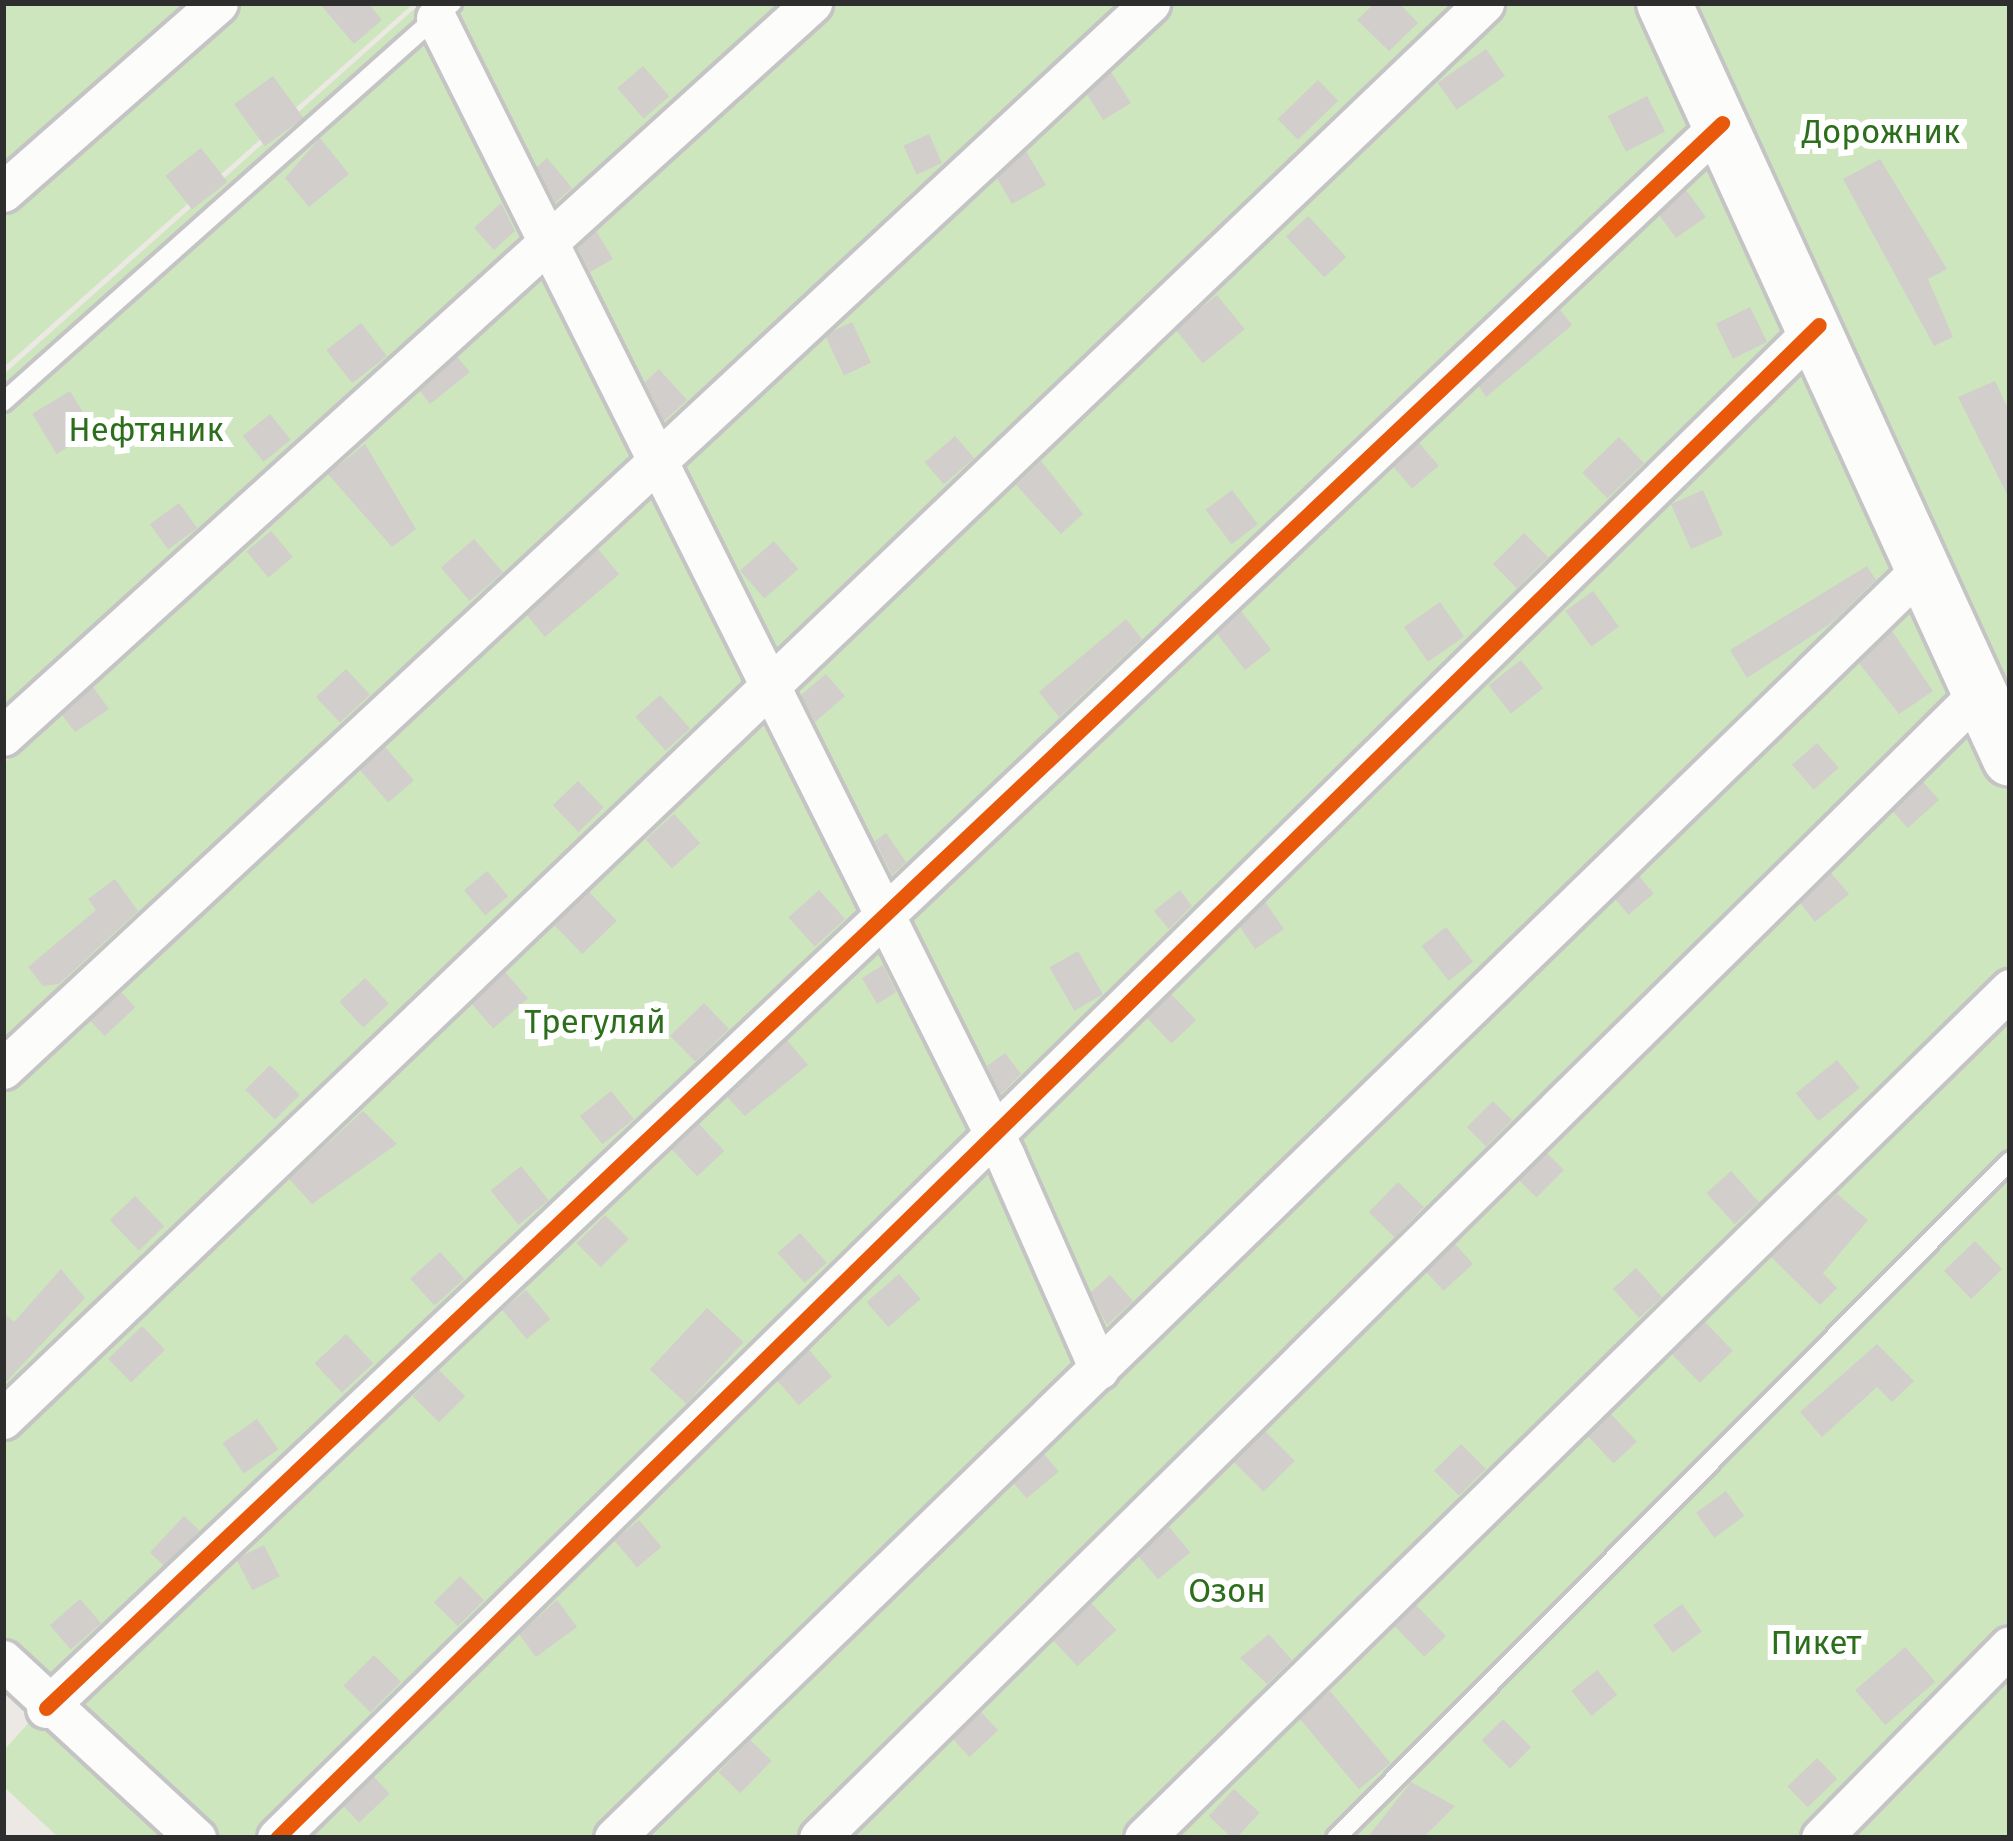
<!DOCTYPE html>
<html>
<head>
<meta charset="utf-8">
<style>
	body { margin:0 }
	#map { position:relative; width:2013px; height:1841px; overflow:hidden; background:#ece8e4; font-family:"Fira Sans",sans-serif }
	div>[style] { position:absolute }
	[style*='--x'] { left:calc(var(--x)*1px); top:calc(var(--y)*1px); width:calc(var(--w)*1px); rotate:calc(var(--a)*1deg) }
	.green>* { inset:0; background:#cee6be }
	.building>* { inset:0; background:#d1cecb; transform-origin:0 0 }
	.roads { filter:drop-shadow(3px 0 #c5c4c5) drop-shadow(-3px 0 #c5c4c5) drop-shadow(0 3px #c5c4c5) drop-shadow(0 -3px #c5c4c5) }
	.lane>* { height:18px; margin:-9px; padding:0 9px; transform-origin:9px; border-radius:9px; background:#fcfcfb }
	.street>* { height:39px; margin:-19.5px; padding:0 19.5px; transform-origin:19.5px; border-radius:19.5px; background:#fcfcfb }
	.secondary>* { height:54px; margin:-27px; padding:0 27px; transform-origin:27px; border-radius:27px; background:#fcfcfb }
	.cycleway>* { height:15px; margin:-7.5px; padding:0 7.5px; transform-origin:7.5px; border-radius:7.5px; background:#e8590c }
	span { translate:-50% -50%; white-space:nowrap; text-align:center; line-height:1.15; -webkit-text-stroke:12px #fff; paint-order:stroke }
	.park-label { font-size:33px; color:#2c6e1b }
	.frame { position:absolute; inset:0; border:6px solid #2e2e2e; pointer-events:none }
</style>
</head>
<body>
<div id="map">
	<div class="green">
		<div style="clip-path:polygon(3px 3px,414px 3px,3px 368px)"></div>
		<div style="clip-path:polygon(421px 3px,806px 3px,3px 750px,3px 375px)"></div>
		<div style="clip-path:polygon(830px 3px,1642px 3px,1904px 570px,607px 1838px,59px 1838px,3px 1786px,3px 1751px,57px 1692px,3px 1633px,3px 764px)"></div>
		<div style="clip-path:polygon(1676px 3px,2010px 3px,2010px 720px)"></div>
		<div style="clip-path:polygon(1916px 589px,2010px 784px,2010px 1153px,1328px 1838px,621px 1838px)"></div>
		<div style="clip-path:polygon(2010px 1171px,2010px 1838px,1348px 1838px)"></div>
	</div>
	<div class="building">
		<div style="clip-path:polygon(319px 3px,368px 3px,382px 20px,354px 44px)"></div>
		<div style="clip-path:polygon(1375px 3px,1399px 3px,1418px 23px,1389px 51px,1357px 20px)"></div>
		<div style="left:1486px;top:49px;width:33px;height:59px;rotate:55deg"></div>
		<div style="left:643px;top:66px;width:40px;height:34px;rotate:49deg"></div>
		<div style="clip-path:polygon(1111px 72px,1131px 103px,1103px 120px,1087px 94px)"></div>
		<div style="left:273px;top:76px;width:52px;height:48px;rotate:54deg"></div>
		<div style="left:1318px;top:80px;width:29px;height:56px;rotate:46deg"></div>
		<div style="left:1647px;top:96px;width:40px;height:44px;rotate:63deg"></div>
		<div style="left:929px;top:134px;width:32px;height:28px;rotate:66deg"></div>
		<div style="clip-path:polygon(320px 138px,349px 174px,309px 207px,285px 178px)"></div>
		<div style="left:201px;top:148px;width:43px;height:45px;rotate:52deg"></div>
		<div style="clip-path:polygon(1026px 151px,1046px 185px,1012px 204px,997px 178px)"></div>
		<div style="clip-path:polygon(547px 158px,572px 188px,555px 203px,537px 167px)"></div>
		<div style="clip-path:polygon(1880px 159px,1947px 269px,1928px 279px,1953px 337px,1934px 346px,1843px 179px)"></div>
		<div style="clip-path:polygon(1686px 190px,1706px 217px,1676px 238px,1659px 215px)"></div>
		<div style="clip-path:polygon(501px 203px,515px 231px,494px 250px,474px 228px)"></div>
		<div style="left:1308px;top:216px;width:56px;height:30px;rotate:47deg"></div>
		<div style="clip-path:polygon(596px 231px,613px 259px,590px 272px,578px 248px)"></div>
		<div style="left:1217px;top:295px;width:44px;height:54px;rotate:51deg"></div>
		<div style="left:1750px;top:307px;width:39px;height:38px;rotate:64deg"></div>
		<div style="clip-path:polygon(1560px 310px,1572px 325px,1486px 397px,1479px 386px)"></div>
		<div style="left:852px;top:322px;width:45px;height:30px;rotate:65deg"></div>
		<div style="left:361px;top:323px;width:42px;height:44px;rotate:52deg"></div>
		<div style="clip-path:polygon(457px 357px,470px 372px,430px 404px,420px 391px)"></div>
		<div style="clip-path:polygon(659px 369px,687px 400px,664px 421px,645px 382px)"></div>
		<div style="clip-path:polygon(1995px 381px,2010px 413px,2010px 500px,1958px 397px)"></div>
		<div style="left:70px;top:391px;width:47px;height:44px;rotate:59deg"></div>
		<div style="left:270px;top:414px;width:33px;height:35px;rotate:51deg"></div>
		<div style="left:955px;top:436px;width:29px;height:40px;rotate:49deg"></div>
		<div style="left:1619px;top:437px;width:36px;height:51px;rotate:46deg"></div>
		<div style="left:1419px;top:443px;width:30px;height:35px;rotate:49deg"></div>
		<div style="clip-path:polygon(365px 444px,416px 529px,392px 547px,328px 474px)"></div>
		<div style="clip-path:polygon(1041px 461px,1083px 514px,1061px 534px,1016px 485px)"></div>
		<div style="left:1232px;top:490px;width:43px;height:33px;rotate:53deg"></div>
		<div style="left:1703px;top:490px;width:49px;height:35px;rotate:66deg"></div>
		<div style="left:179px;top:503px;width:31px;height:36px;rotate:54deg"></div>
		<div style="left:271px;top:531px;width:34px;height:32px;rotate:50deg"></div>
		<div style="left:1524px;top:533px;width:34px;height:44px;rotate:45deg"></div>
		<div style="left:474px;top:539px;width:44px;height:44px;rotate:49deg"></div>
		<div style="left:774px;top:541px;width:37px;height:45px;rotate:49deg"></div>
		<div style="left:598px;top:549px;width:33px;height:97px;rotate:50deg"></div>
		<div style="clip-path:polygon(1867px 566px,1876px 580px,1830px 624px,1747px 678px,1730px 650px)"></div>
		<div style="left:1593px;top:591px;width:44px;height:34px;rotate:54deg"></div>
		<div style="left:1440px;top:602px;width:42px;height:44px;rotate:55deg"></div>
		<div style="left:1241px;top:611px;width:49px;height:33px;rotate:52deg"></div>
		<div style="clip-path:polygon(1126px 619px,1142px 639px,1059px 717px,1039px 692px)"></div>
		<div style="clip-path:polygon(1892px 631px,1933px 691px,1899px 714px,1859px 663px)"></div>
		<div style="left:1521px;top:660px;width:36px;height:41px;rotate:52deg"></div>
		<div style="left:346px;top:669px;width:35px;height:41px;rotate:47deg"></div>
		<div style="clip-path:polygon(826px 674px,845px 696px,815px 722px,801px 695px)"></div>
		<div style="clip-path:polygon(93px 687px,109px 709px,75px 732px,62px 715px)"></div>
		<div style="left:660px;top:695px;width:45px;height:33px;rotate:48deg"></div>
		<div style="left:1817px;top:743px;width:33px;height:33px;rotate:49deg"></div>
		<div style="left:385px;top:747px;width:44px;height:34px;rotate:49deg"></div>
		<div style="left:578px;top:781px;width:37px;height:35px;rotate:46deg"></div>
		<div style="left:1923px;top:782px;width:24px;height:42px;rotate:48deg"></div>
		<div style="left:674px;top:814px;width:39px;height:38px;rotate:48deg"></div>
		<div style="clip-path:polygon(886px 833px,906px 862px,892px 875px,875px 841px)"></div>
		<div style="left:487px;top:871px;width:33px;height:30px;rotate:50deg"></div>
		<div style="clip-path:polygon(1831px 873px,1849px 894px,1815px 922px,1800px 903px)"></div>
		<div style="left:1639px;top:876px;width:23px;height:33px;rotate:50deg"></div>
		<div style="clip-path:polygon(115px 879px,138px 911px,59px 984px,43px 986px,28px 967px,96px 910px,88px 899px)"></div>
		<div style="left:819px;top:890px;width:39px;height:41px;rotate:48deg"></div>
		<div style="clip-path:polygon(1180px 890px,1192px 906px,1169px 929px,1154px 911px)"></div>
		<div style="left:589px;top:892px;width:40px;height:48px;rotate:46deg"></div>
		<div style="clip-path:polygon(1265px 902px,1284px 929px,1255px 949px,1240px 927px)"></div>
		<div style="left:1446px;top:927px;width:44px;height:31px;rotate:52deg"></div>
		<div style="left:1078px;top:951px;width:50px;height:33px;rotate:60deg"></div>
		<div style="clip-path:polygon(883px 965px,896px 992px,877px 1004px,862px 978px)"></div>
		<div style="left:505px;top:972px;width:35px;height:46px;rotate:49deg"></div>
		<div style="left:365px;top:978px;width:35px;height:35px;rotate:47deg"></div>
		<div style="left:121px;top:992px;width:21px;height:42px;rotate:47deg"></div>
		<div style="left:1171px;top:994px;width:36px;height:34px;rotate:46deg"></div>
		<div style="left:704px;top:1003px;width:36px;height:47px;rotate:46deg"></div>
		<div style="clip-path:polygon(787px 1040px,808px 1065px,745px 1116px,727px 1097px)"></div>
		<div style="clip-path:polygon(1005px 1053px,1021px 1074px,1001px 1094px,987px 1066px)"></div>
		<div style="left:1837px;top:1060px;width:36px;height:53px;rotate:51deg"></div>
		<div style="left:270px;top:1065px;width:42px;height:35px;rotate:45deg"></div>
		<div style="left:611px;top:1091px;width:36px;height:40px;rotate:51deg"></div>
		<div style="left:1493px;top:1101px;width:27px;height:37px;rotate:45deg"></div>
		<div style="clip-path:polygon(363px 1111px,397px 1144px,312px 1204px,289px 1179px)"></div>
		<div style="left:699px;top:1124px;width:37px;height:37px;rotate:47deg"></div>
		<div style="left:1547px;top:1153px;width:24px;height:39px;rotate:45deg"></div>
		<div style="left:521px;top:1166px;width:44px;height:39px;rotate:51deg"></div>
		<div style="left:1731px;top:1171px;width:42px;height:33px;rotate:48deg"></div>
		<div style="left:1398px;top:1182px;width:36px;height:42px;rotate:44deg"></div>
		<div style="clip-path:polygon(1837px 1194px,1868px 1220px,1823px 1273px,1837px 1288px,1820px 1305px,1771px 1257px)"></div>
		<div style="left:135px;top:1196px;width:42px;height:35px;rotate:46deg"></div>
		<div style="left:605px;top:1215px;width:34px;height:40px;rotate:45deg"></div>
		<div style="left:800px;top:1233px;width:40px;height:30px;rotate:48deg"></div>
		<div style="left:1975px;top:1241px;width:39px;height:43px;rotate:46deg"></div>
		<div style="left:1455px;top:1244px;width:27px;height:40px;rotate:48deg"></div>
		<div style="left:440px;top:1252px;width:36px;height:40px;rotate:48deg"></div>
		<div style="left:1636px;top:1268px;width:39px;height:31px;rotate:48deg"></div>
		<div style="clip-path:polygon(61px 1269px,85px 1298px,3px 1385px,3px 1312px,14px 1322px)"></div>
		<div style="left:899px;top:1274px;width:33px;height:43px;rotate:49deg"></div>
		<div style="clip-path:polygon(1110px 1275px,1133px 1301px,1107px 1325px,1091px 1292px)"></div>
		<div style="left:526px;top:1290px;width:38px;height:31px;rotate:50deg"></div>
		<div style="left:707px;top:1308px;width:50px;height:84px;rotate:43deg"></div>
		<div style="left:1705px;top:1322px;width:40px;height:46px;rotate:46deg"></div>
		<div style="left:142px;top:1326px;width:33px;height:47px;rotate:46deg"></div>
		<div style="left:346px;top:1334px;width:40px;height:43px;rotate:47deg"></div>
		<div style="clip-path:polygon(1877px 1344px,1914px 1381px,1892px 1402px,1877px 1387px,1822px 1437px,1800px 1412px)"></div>
		<div style="left:809px;top:1350px;width:35px;height:44px;rotate:49deg"></div>
		<div style="left:439px;top:1370px;width:37px;height:37px;rotate:45deg"></div>
		<div style="left:1611px;top:1414px;width:38px;height:32px;rotate:47deg"></div>
		<div style="left:257px;top:1419px;width:37px;height:42px;rotate:55deg"></div>
		<div style="left:1265px;top:1431px;width:42px;height:44px;rotate:45deg"></div>
		<div style="left:1461px;top:1444px;width:35px;height:38px;rotate:45deg"></div>
		<div style="left:1044px;top:1454px;width:23px;height:42px;rotate:50deg"></div>
		<div style="left:1726px;top:1491px;width:31px;height:37px;rotate:54deg"></div>
		<div style="left:184px;top:1516px;width:21px;height:50px;rotate:43deg"></div>
		<div style="left:639px;top:1520px;width:35px;height:32px;rotate:50deg"></div>
		<div style="left:1169px;top:1527px;width:33px;height:42px;rotate:50deg"></div>
		<div style="left:264px;top:1545px;width:35px;height:31px;rotate:63deg"></div>
		<div style="left:460px;top:1576px;width:34px;height:37px;rotate:45deg"></div>
		<div style="left:80px;top:1599px;width:32px;height:40px;rotate:49deg"></div>
		<div style="clip-path:polygon(557px 1600px,577px 1627px,536px 1657px,519px 1634px)"></div>
		<div style="left:1091px;top:1603px;width:37px;height:53px;rotate:47deg"></div>
		<div style="left:1682px;top:1604px;width:34px;height:36px;rotate:54deg"></div>
		<div style="left:1416px;top:1605px;width:43px;height:30px;rotate:46deg"></div>
		<div style="clip-path:polygon(1269px 1634px,1292px 1660px,1267px 1684px,1240px 1658px)"></div>
		<div style="left:1905px;top:1647px;width:46px;height:66px;rotate:49deg"></div>
		<div style="left:374px;top:1655px;width:38px;height:43px;rotate:45deg"></div>
		<div style="left:1597px;top:1670px;width:32px;height:33px;rotate:51deg"></div>
		<div style="left:1330px;top:1691px;width:94px;height:41px;rotate:50deg"></div>
		<div style="left:981px;top:1712px;width:25px;height:39px;rotate:47deg"></div>
		<div style="left:1503px;top:1719px;width:40px;height:30px;rotate:45deg"></div>
		<div style="left:750px;top:1740px;width:30px;height:45px;rotate:44deg"></div>
		<div style="left:1817px;top:1758px;width:29px;height:41px;rotate:46deg"></div>
		<div style="left:374px;top:1777px;width:23px;height:42px;rotate:47deg"></div>
		<div style="clip-path:polygon(1411px 1782px,1455px 1806px,1423px 1838px,1367px 1838px)"></div>
		<div style="left:1234px;top:1789px;width:35px;height:37px;rotate:43deg"></div>
	</div>
	<div class="roads">
		<div class="lane">
			<div style="--x:3;--y:402;--w:601;--a:-41.63"></div>
			<div style="--x:1336;--y:1838;--w:955;--a:-45.13"></div>
		</div>
		<div class="street">
			<div style="--x:436;--y:18;--w:1272;--a:63.43"></div>
			<div style="--x:1005;--y:1156;--w:233;--a:66.2"></div>
			<div style="--x:3;--y:192;--w:286;--a:-41.3"></div>
			<div style="--x:3;--y:736;--w:1092;--a:-42.18"></div>
			<div style="--x:3;--y:1069;--w:1566;--a:-42.9"></div>
			<div style="--x:3;--y:1419;--w:2049;--a:-43.71"></div>
			<div style="--x:3;--y:1660;--w:263;--a:42.7"></div>
			<div style="--x:46;--y:1708;--w:2307;--a:-43.4"></div>
			<div style="--x:277;--y:1838;--w:2160;--a:-44.46"></div>
			<div style="--x:614;--y:1838;--w:1816;--a:-44.15"></div>
			<div style="--x:819;--y:1838;--w:1631;--a:-44.63"></div>
			<div style="--x:1144;--y:1838;--w:1213;--a:-44.43"></div>
			<div style="--x:1821;--y:1838;--w:269;--a:-45.5"></div>
		</div>
		<div class="secondary">
			<div style="--x:1664;--y:3;--w:831;--a:65.41"></div>
		</div>
	</div>
	<div class="cycleway">
		<div style="--x:46;--y:1708;--w:2307;--a:-43.4"></div>
		<div style="--x:277;--y:1838;--w:2160;--a:-44.46"></div>
	</div>
	<div class="park-label">
		<span style="left:1881px;top:133px">Дорожник</span>
		<span style="left:146px;top:431px">Нефтяник</span>
		<span style="left:595px;top:1023px">Трегуляй</span>
		<span style="left:1227px;top:1592px">Озон</span>
		<span style="left:1816px;top:1644px">Пикет</span>
	</div>
	<div class="frame"></div>
</div>
</body>
</html>
